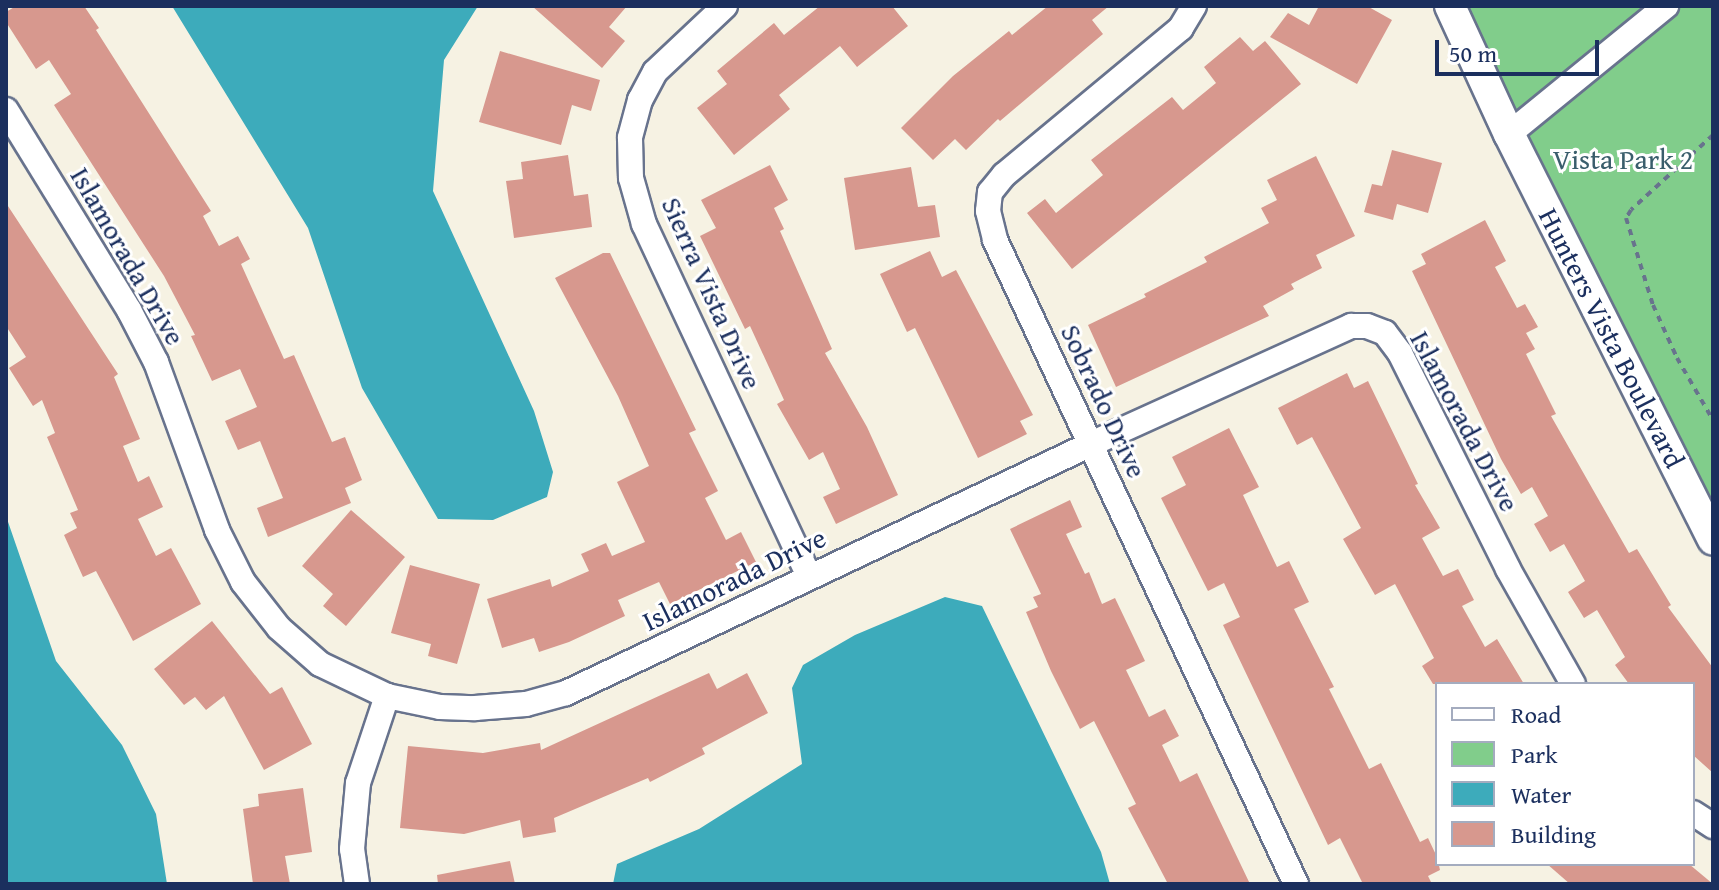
<!DOCTYPE html>
<html>
<head>
<meta charset="utf-8">
<style>
	body { margin:0 }
	#map { position:relative; width:1719px; height:890px; overflow:hidden; background:#f6f2e3; font-family:"Gentium Book Plus",serif }
	div>[style] { position:absolute }
	[style*='--x'] { left:calc(var(--x)*1px); top:calc(var(--y)*1px); width:calc(var(--w)*1px); rotate:calc(var(--a)*1deg) }
	.green>* { inset:0; background:#81cd8b }
	.water>* { inset:0; background:#3dabbb }
	.building>* { inset:0; background:#d7988e }
	.path>* { height:4px; margin-top:-2px; transform-origin:0; background:repeating-linear-gradient(90deg,#68738d 0 6px,transparent 0 12px) }
	.roads { filter:drop-shadow(2px 0 #68738d) drop-shadow(-2px 0 #68738d) drop-shadow(0 2px #68738d) drop-shadow(0 -2px #68738d) }
	.minor>* { height:24px; margin:-12px; padding:0 12px; transform-origin:12px; border-radius:12px; background:#fff }
	.tertiary>* { height:30px; margin:-15px; padding:0 15px; transform-origin:15px; border-radius:15px; background:#fff }
	span { translate:-50% -50%; white-space:nowrap; text-align:center; line-height:1.15; -webkit-text-stroke:6px #fff; paint-order:stroke }
	.park-label { font-size:28px; color:#3a5e6c }
	.street-label { font-size:28px; color:#1b2f5e }
	.frame { position:absolute; inset:0; border:8px solid #1b2f5e; pointer-events:none }
	.legend { position:absolute; left:1435px; top:682px; width:260px; height:184px; box-sizing:border-box; background:#fff; border:2px solid #a4acbf; margin:0; padding:10px 14px; list-style:none; font-size:24px; color:#1b2f5e }
	.legend li { display:flex; align-items:center; gap:16px; height:40px }
	.legend b { width:40px; border:2px solid #a4acbf }
	.scale { position:absolute; left:1435px; top:40px; width:164px; height:36px; box-sizing:border-box; border:4px solid #1b2f5e; border-top:0; padding-left:10px; font-size:24px; line-height:28px; white-space:nowrap; color:#1b2f5e; -webkit-text-stroke:6px #fff; paint-order:stroke }
</style>
</head>
<body>
<div id="map">
	<div class="green">
		<div style="clip-path:polygon(1450px 6px,1713px 6px,1713px 540px)"></div>
	</div>
	<div class="water">
		<div style="clip-path:polygon(172px 6px,478px 6px,444px 60px,433px 191px,534px 411px,553px 472px,547px 497px,493px 520px,438px 519px,362px 388px,308px 228px)"></div>
		<div style="clip-path:polygon(6px 516px,56px 661px,122px 745px,156px 814px,167px 884px,6px 884px)"></div>
		<div style="clip-path:polygon(945px 597px,982px 606px,1101px 852px,1110px 884px,613px 884px,617px 864px,699px 829px,802px 764px,792px 688px,803px 665px,855px 635px)"></div>
	</div>
	<div class="building">
		<div style="clip-path:polygon(16px 6px,84px 6px,99px 28px,96px 30px,211px 211px,203px 216px,219px 246px,238px 236px,250px 259px,241px 264px,284px 359px,294px 355px,332px 442px,345px 437px,362px 480px,345px 488px,351px 503px,268px 537px,257px 508px,283px 498px,260px 441px,238px 450px,225px 421px,257px 407px,240px 369px,212px 381px,191px 336px,195px 335px,164px 276px,54px 105px,71px 94px,49px 60px,36px 69px,6px 22px,6px 12px)"></div>
		<div style="clip-path:polygon(532px 6px,627px 6px,609px 27px,625px 41px,602px 68px)"></div>
		<div style="clip-path:polygon(820px 6px,892px 6px,908px 26px,857px 67px,840px 46px,779px 95px,790px 109px,734px 155px,697px 108px,727px 84px,717px 71px,774px 23px,784px 35px)"></div>
		<div style="clip-path:polygon(1048px 6px,1109px 6px,1092px 20px,1103px 34px,1000px 121px,998px 119px,966px 150px,955px 139px,933px 160px,901px 128px,953px 76px,1009px 31px,1012px 35px)"></div>
		<div style="clip-path:polygon(1319px 6px,1367px 6px,1392px 20px,1357px 84px,1270px 37px,1288px 13px,1309px 25px)"></div>
		<div style="clip-path:polygon(1240px 37px,1253px 51px,1265px 41px,1301px 84px,1072px 269px,1027px 213px,1045px 199px,1056px 213px,1103px 175px,1091px 160px,1172px 97px,1183px 110px,1216px 83px,1204px 67px)"></div>
		<div style="clip-path:polygon(500px 51px,600px 80px,591px 111px,572px 105px,561px 145px,479px 122px)"></div>
		<div style="clip-path:polygon(1392px 150px,1442px 163px,1428px 213px,1397px 204px,1393px 220px,1364px 212px,1372px 184px,1382px 186px)"></div>
		<div style="clip-path:polygon(568px 155px,574px 196px,588px 194px,592px 227px,514px 238px,506px 181px,523px 179px,521px 162px)"></div>
		<div style="clip-path:polygon(1316px 156px,1355px 236px,1316px 255px,1322px 268px,1291px 284px,1294px 289px,1263px 306px,1269px 316px,1116px 387px,1088px 325px,1146px 297px,1144px 294px,1207px 262px,1204px 257px,1269px 223px,1261px 208px,1277px 200px,1267px 180px)"></div>
		<div style="clip-path:polygon(770px 165px,788px 200px,774px 208px,784px 229px,780px 231px,832px 349px,825px 353px,867px 427px,898px 495px,836px 524px,823px 497px,840px 489px,823px 452px,809px 460px,777px 404px,784px 400px,750px 326px,745px 329px,700px 236px,716px 228px,701px 200px)"></div>
		<div style="clip-path:polygon(911px 167px,918px 207px,935px 205px,940px 237px,855px 250px,844px 178px)"></div>
		<div style="clip-path:polygon(6px 203px,118px 374px,114px 377px,140px 439px,123px 446px,138px 482px,149px 476px,163px 507px,138px 519px,156px 556px,171px 548px,201px 604px,133px 641px,96px 571px,83px 577px,64px 535px,77px 528px,70px 513px,78px 510px,47px 437px,55px 433px,42px 400px,33px 406px,9px 368px,26px 357px,6px 326px)"></div>
		<div style="clip-path:polygon(1485px 220px,1506px 261px,1495px 267px,1517px 308px,1525px 304px,1538px 327px,1526px 333px,1535px 349px,1526px 354px,1556px 414px,1551px 416px,1629px 553px,1637px 549px,1671px 605px,1668px 607px,1713px 668px,1713px 773px,1693px 755px,1693px 684px,1629px 684px,1615px 665px,1625px 657px,1597px 610px,1584px 618px,1568px 592px,1585px 581px,1564px 544px,1550px 552px,1534px 524px,1548px 516px,1532px 487px,1521px 494px,1501px 459px,1412px 271px,1426px 264px,1421px 254px)"></div>
		<div style="clip-path:polygon(930px 251px,942px 277px,956px 270px,1033px 415px,1020px 421px,1027px 434px,978px 458px,915px 328px,907px 332px,880px 274px)"></div>
		<div style="clip-path:polygon(603px 253px,610px 253px,696px 430px,689px 433px,718px 491px,705px 498px,726px 540px,741px 532px,756px 562px,670px 604px,659px 582px,618px 600px,625px 616px,569px 642px,539px 652px,534px 638px,502px 648px,487px 599px,550px 579px,552px 587px,589px 571px,581px 554px,606px 543px,612px 556px,645px 542px,617px 482px,649px 466px,618px 396px,555px 278px)"></div>
		<div style="clip-path:polygon(1347px 373px,1354px 388px,1368px 381px,1418px 484px,1415px 485px,1440px 528px,1422px 538px,1443px 576px,1458px 569px,1474px 600px,1462px 606px,1485px 647px,1497px 639px,1524px 684px,1433px 684px,1422px 666px,1434px 658px,1395px 584px,1375px 595px,1343px 539px,1361px 528px,1312px 437px,1297px 445px,1278px 408px)"></div>
		<div style="clip-path:polygon(1229px 428px,1259px 487px,1243px 495px,1277px 567px,1289px 561px,1309px 602px,1294px 609px,1334px 687px,1329px 689px,1369px 769px,1381px 763px,1420px 842px,1428px 838px,1437px 857px,1440px 870px,1428px 876px,1432px 884px,1363px 884px,1340px 838px,1328px 845px,1223px 625px,1240px 617px,1224px 583px,1208px 591px,1161px 498px,1186px 485px,1172px 457px)"></div>
		<div style="clip-path:polygon(1070px 500px,1082px 527px,1066px 534px,1085px 574px,1089px 572px,1102px 604px,1115px 598px,1145px 661px,1126px 670px,1149px 717px,1165px 709px,1179px 736px,1162px 745px,1180px 782px,1197px 773px,1250px 884px,1168px 884px,1128px 808px,1136px 804px,1094px 721px,1080px 729px,1051px 671px,1026px 612px,1038px 607px,1033px 597px,1041px 594px,1010px 529px)"></div>
		<div style="clip-path:polygon(351px 510px,405px 557px,346px 626px,323px 606px,333px 594px,302px 566px)"></div>
		<div style="clip-path:polygon(410px 565px,480px 584px,457px 664px,428px 656px,431px 644px,391px 633px)"></div>
		<div style="clip-path:polygon(212px 621px,270px 694px,282px 687px,312px 744px,264px 770px,224px 696px,206px 710px,195px 697px,184px 705px,154px 669px)"></div>
		<div style="clip-path:polygon(709px 673px,717px 689px,747px 673px,768px 713px,702px 748px,705px 754px,650px 782px,648px 778px,554px 818px,556px 832px,523px 838px,520px 820px,464px 834px,400px 828px,408px 746px,483px 753px,540px 743px,541px 750px)"></div>
		<div style="clip-path:polygon(303px 788px,312px 852px,285px 856px,290px 884px,253px 884px,243px 809px,259px 806px,258px 794px)"></div>
		<div style="clip-path:polygon(510px 861px,515px 884px,438px 884px,437px 875px)"></div>
		<div style="clip-path:polygon(1547px 864px,1689px 864px,1713px 884px,1570px 884px)"></div>
	</div>
	<div class="path">
		<div style="--x:1713;--y:135;--w:111;--a:137.6"></div>
		<div style="--x:1631;--y:210;--w:9;--a:122"></div>
		<div style="--x:1626;--y:218;--w:91;--a:72.8"></div>
		<div style="--x:1653;--y:305;--w:58;--a:65.6"></div>
		<div style="--x:1677;--y:358;--w:72;--a:59.9"></div>
	</div>
	<div class="roads">
		<div class="minor">
			<div style="--x:725;--y:6;--w:96;--a:136.7"></div>
			<div style="--x:655;--y:72;--w:32;--a:118"></div>
			<div style="--x:640;--y:100;--w:39;--a:105"></div>
			<div style="--x:630;--y:138;--w:40;--a:88.6"></div>
			<div style="--x:631;--y:178;--w:48;--a:74.2"></div>
			<div style="--x:644;--y:224;--w:389;--a:64.9"></div>
			<div style="--x:1194;--y:6;--w:26;--a:121"></div>
			<div style="--x:1181;--y:28;--w:230;--a:140.3"></div>
			<div style="--x:1004;--y:175;--w:22;--a:129"></div>
			<div style="--x:990;--y:192;--w:19;--a:96"></div>
			<div style="--x:988;--y:211;--w:30;--a:76"></div>
			<div style="--x:995;--y:240;--w:711;--a:64.95"></div>
			<div style="--x:6;--y:110;--w:235;--a:58.4"></div>
			<div style="--x:129;--y:310;--w:59;--a:62.6"></div>
			<div style="--x:156;--y:362;--w:179;--a:70"></div>
			<div style="--x:217;--y:530;--w:58;--a:63.4"></div>
			<div style="--x:243;--y:582;--w:58;--a:52"></div>
			<div style="--x:279;--y:628;--w:55;--a:41.3"></div>
			<div style="--x:320;--y:664;--w:74;--a:25.5"></div>
			<div style="--x:387;--y:696;--w:54;--a:11.7"></div>
			<div style="--x:440;--y:707;--w:35;--a:2"></div>
			<div style="--x:475;--y:708;--w:51;--a:-4.5"></div>
			<div style="--x:526;--y:704;--w:41;--a:-15.4"></div>
			<div style="--x:566;--y:693;--w:581;--a:-25.37"></div>
			<div style="--x:1091;--y:444;--w:286;--a:-24.4"></div>
			<div style="--x:1351;--y:326;--w:16;--a:0"></div>
			<div style="--x:1367;--y:326;--w:19;--a:21"></div>
			<div style="--x:1385;--y:333;--w:25;--a:53"></div>
			<div style="--x:1400;--y:353;--w:241;--a:63.4"></div>
			<div style="--x:1508;--y:569;--w:132;--a:60.5"></div>
			<div style="--x:1509;--y:134;--w:203;--a:-39.2"></div>
			<div style="--x:1693;--y:813;--w:24;--a:33"></div>
			<div style="--x:357;--y:884;--w:35;--a:-98"></div>
			<div style="--x:352;--y:849;--w:66;--a:-84.8"></div>
			<div style="--x:358;--y:783;--w:92;--a:-71.6"></div>
		</div>
		<div class="tertiary">
			<div style="--x:1450;--y:6;--w:141;--a:65.3"></div>
			<div style="--x:1509;--y:134;--w:454;--a:63.3"></div>
		</div>
	</div>
	<div class="park-label">
		<span style="left:1623px;top:159px">Vista Park 2</span>
	</div>
	<div class="street-label">
		<span style="left:128px;top:256px;rotate:60deg">Islamorada Drive</span>
		<span style="left:712px;top:293px;rotate:66deg">Sierra Vista Drive</span>
		<span style="left:1612px;top:338px;rotate:63deg">Hunters Vista Boulevard</span>
		<span style="left:1104px;top:401px;rotate:65deg">Sobrado Drive</span>
		<span style="left:1465px;top:421px;rotate:62deg">Islamorada Drive</span>
		<span style="left:734px;top:579px;rotate:-26deg">Islamorada Drive</span>
	</div>
	<div class="frame"></div>
	<ul class="legend">
	<li><b style="height:10px;background:#fff"></b>Road</li>
	<li><b style="height:22px;background:#81cd8b"></b>Park</li>
	<li><b style="height:22px;background:#3dabbb"></b>Water</li>
	<li><b style="height:22px;background:#d7988e"></b>Building</li>
	</ul>
	<div class="scale">50 m</div>
</div>
</body>
</html>
